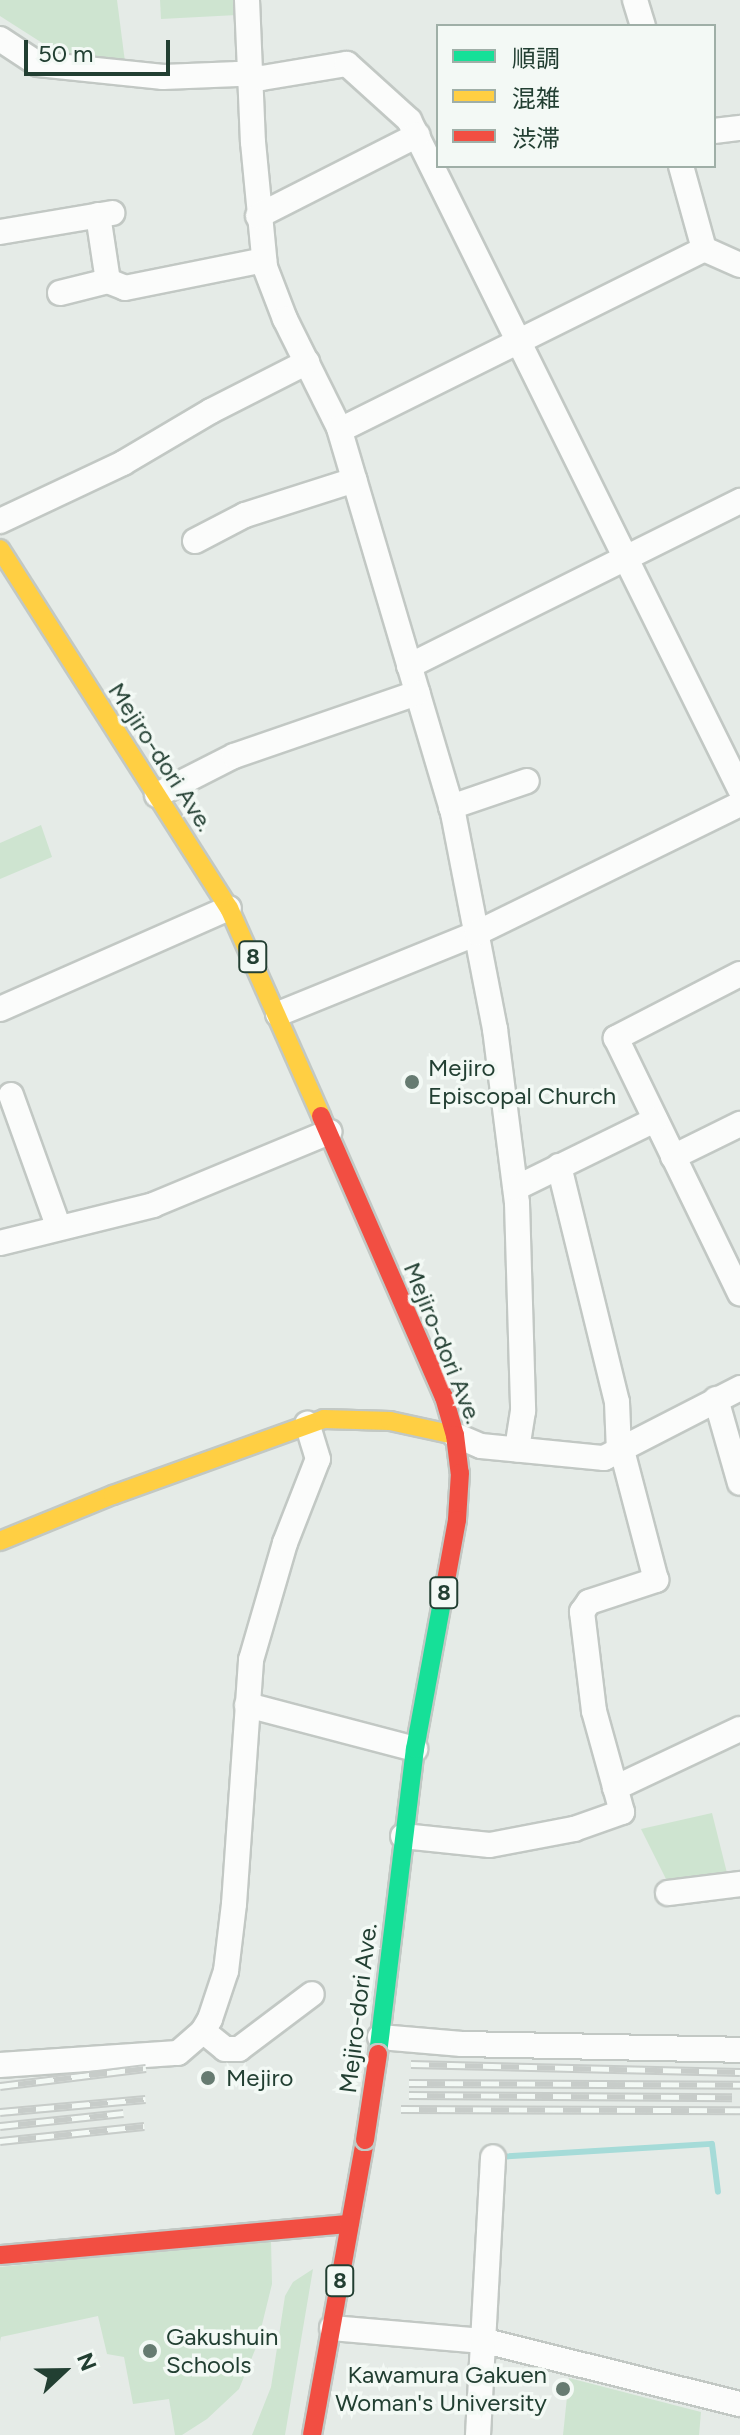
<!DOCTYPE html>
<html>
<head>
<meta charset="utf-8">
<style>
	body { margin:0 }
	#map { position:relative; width:740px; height:2435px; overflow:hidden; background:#e5ebe7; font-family:Figtree,"Noto Sans JP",sans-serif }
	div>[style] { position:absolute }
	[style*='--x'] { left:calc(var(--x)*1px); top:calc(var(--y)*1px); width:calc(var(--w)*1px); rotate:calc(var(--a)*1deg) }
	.green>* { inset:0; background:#cee4d0 }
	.stream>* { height:6px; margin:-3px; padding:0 3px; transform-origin:3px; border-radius:3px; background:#a5dbd8 }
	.roads { filter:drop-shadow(2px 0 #c2c8c4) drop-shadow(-2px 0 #c2c8c4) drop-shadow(0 2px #c2c8c4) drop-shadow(0 -2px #c2c8c4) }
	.street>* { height:24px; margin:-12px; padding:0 12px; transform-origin:12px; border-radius:12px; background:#fbfcfb }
	.fast>* { height:18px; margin:-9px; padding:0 9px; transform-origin:9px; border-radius:9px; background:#16e098 }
	.slow>* { height:18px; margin:-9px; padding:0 9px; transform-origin:9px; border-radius:9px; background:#ffcf43 }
	.jam>* { height:18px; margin:-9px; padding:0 9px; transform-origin:9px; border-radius:9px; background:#f24e42 }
	.rail>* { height:9px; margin-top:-4.5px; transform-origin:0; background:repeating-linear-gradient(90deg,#f3f9f5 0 18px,#c7ccc9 0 36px); box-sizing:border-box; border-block:2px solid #c7ccc9 }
	.bridges { filter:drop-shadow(2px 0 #c1cac5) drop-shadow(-2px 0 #c1cac5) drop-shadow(0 2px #c1cac5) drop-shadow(0 -2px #c1cac5) }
	.jam-bridge>* { height:18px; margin:-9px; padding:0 9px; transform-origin:9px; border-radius:9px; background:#f24e42 }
	.dots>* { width:22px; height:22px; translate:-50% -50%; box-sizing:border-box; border:4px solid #f3f9f5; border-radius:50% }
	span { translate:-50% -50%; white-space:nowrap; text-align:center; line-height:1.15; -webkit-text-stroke:7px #f3f9f5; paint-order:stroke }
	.shield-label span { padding:2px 6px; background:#f3f9f5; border:2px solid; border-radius:6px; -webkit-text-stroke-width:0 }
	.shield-label { font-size:22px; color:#223f32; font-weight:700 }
	.street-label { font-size:24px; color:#223f32 }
	.poi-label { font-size:24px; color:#223f32 }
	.left { translate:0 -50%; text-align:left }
	.right { translate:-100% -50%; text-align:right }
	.legend { position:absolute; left:436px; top:24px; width:280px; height:144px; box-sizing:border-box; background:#f3f9f5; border:2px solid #9fafa7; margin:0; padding:10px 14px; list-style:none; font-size:24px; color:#223f32 }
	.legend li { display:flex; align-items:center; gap:16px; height:40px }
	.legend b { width:40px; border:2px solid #9fafa7 }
	.north { position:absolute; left:24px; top:2331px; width:80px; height:80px; -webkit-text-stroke:6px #f3f9f5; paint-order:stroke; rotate:68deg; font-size:22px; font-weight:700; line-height:32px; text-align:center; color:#223f32 }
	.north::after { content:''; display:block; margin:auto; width:28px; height:36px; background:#223f32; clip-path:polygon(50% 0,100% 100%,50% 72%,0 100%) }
	.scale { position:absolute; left:24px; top:40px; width:146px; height:36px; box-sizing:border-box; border:4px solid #223f32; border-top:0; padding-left:10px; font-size:24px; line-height:28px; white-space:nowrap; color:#223f32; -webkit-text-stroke:6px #f3f9f5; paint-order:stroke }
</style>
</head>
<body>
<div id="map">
	<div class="green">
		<div style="clip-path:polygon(0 0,117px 0,125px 62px,61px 55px,0 16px)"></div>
		<div style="clip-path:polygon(160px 0,236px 0,237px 15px,161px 19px)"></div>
		<div style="clip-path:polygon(41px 825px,52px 857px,0 879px,0 843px)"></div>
		<div style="clip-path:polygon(712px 1813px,728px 1877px,670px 1887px,641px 1829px)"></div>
		<div style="clip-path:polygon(271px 2240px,272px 2284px,257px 2345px,239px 2389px,207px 2419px,182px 2435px,175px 2435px,169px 2399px,133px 2404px,124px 2357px,107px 2354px,98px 2316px,1px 2337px,0 2342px,0 2267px)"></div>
		<div style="clip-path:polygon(313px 2269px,285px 2435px,252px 2435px,271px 2387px,285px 2296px,293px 2282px)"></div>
		<div style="clip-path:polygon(569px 2378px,701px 2412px,699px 2435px,563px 2435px)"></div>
	</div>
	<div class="stream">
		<div style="--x:497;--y:2157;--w:215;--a:-3.5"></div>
		<div style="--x:712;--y:2144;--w:48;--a:82.9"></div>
	</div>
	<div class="roads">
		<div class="street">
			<div style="--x:247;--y:0;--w:142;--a:87.6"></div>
			<div style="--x:253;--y:142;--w:126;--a:84.5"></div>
			<div style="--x:265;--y:267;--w:56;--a:69"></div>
			<div style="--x:285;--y:319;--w:122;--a:63.6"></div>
			<div style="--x:339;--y:428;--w:402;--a:73.5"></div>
			<div style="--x:453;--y:813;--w:220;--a:79"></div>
			<div style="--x:495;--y:1029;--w:175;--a:82.8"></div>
			<div style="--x:517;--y:1203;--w:208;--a:88.3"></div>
			<div style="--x:523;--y:1411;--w:39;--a:99"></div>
			<div style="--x:635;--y:0;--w:27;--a:73"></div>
			<div style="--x:0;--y:39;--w:45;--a:33.3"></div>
			<div style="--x:38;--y:64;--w:126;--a:5.9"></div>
			<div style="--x:163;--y:77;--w:75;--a:-2.3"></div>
			<div style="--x:238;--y:74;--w:24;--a:9"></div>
			<div style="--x:262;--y:78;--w:86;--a:-9.4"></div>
			<div style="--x:347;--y:64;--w:84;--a:42.1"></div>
			<div style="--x:409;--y:120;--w:746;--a:63.68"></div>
			<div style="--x:714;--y:131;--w:26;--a:-7"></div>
			<div style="--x:681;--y:166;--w:86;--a:74.5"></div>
			<div style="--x:98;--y:215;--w:67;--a:81.4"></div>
			<div style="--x:258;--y:216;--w:179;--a:-26.9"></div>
			<div style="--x:0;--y:232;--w:114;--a:-9.6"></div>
			<div style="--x:704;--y:249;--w:39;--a:24"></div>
			<div style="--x:60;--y:293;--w:49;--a:-14"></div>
			<div style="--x:108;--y:281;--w:18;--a:22"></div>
			<div style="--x:125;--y:288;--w:142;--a:-11.4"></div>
			<div style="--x:340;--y:430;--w:407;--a:-26.4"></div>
			<div style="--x:0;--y:521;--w:136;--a:-25.2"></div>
			<div style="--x:123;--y:463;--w:102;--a:-30.6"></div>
			<div style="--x:211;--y:411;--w:108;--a:-27"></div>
			<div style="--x:195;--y:541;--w:56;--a:-27.5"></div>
			<div style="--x:245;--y:515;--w:115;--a:-17.7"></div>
			<div style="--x:409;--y:666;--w:370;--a:-26.5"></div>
			<div style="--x:157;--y:795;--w:86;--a:-26.9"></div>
			<div style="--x:234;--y:756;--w:194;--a:-19"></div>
			<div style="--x:451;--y:807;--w:80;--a:-18.9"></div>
			<div style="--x:740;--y:974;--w:140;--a:152.7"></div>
			<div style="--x:616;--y:1038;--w:284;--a:64.1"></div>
			<div style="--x:0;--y:1009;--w:250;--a:-23.8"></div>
			<div style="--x:278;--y:1014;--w:215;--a:-22.1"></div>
			<div style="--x:477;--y:933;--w:293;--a:-26.1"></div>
			<div style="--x:11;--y:1095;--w:141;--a:70.2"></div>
			<div style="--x:673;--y:1157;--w:75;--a:-26.2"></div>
			<div style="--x:559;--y:1166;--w:243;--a:76.2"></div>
			<div style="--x:617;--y:1402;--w:50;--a:87.7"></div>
			<div style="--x:516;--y:1188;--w:155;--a:-26.1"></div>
			<div style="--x:0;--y:1243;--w:158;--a:-13.9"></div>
			<div style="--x:153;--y:1205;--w:191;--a:-22.5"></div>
			<div style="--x:716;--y:1399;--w:87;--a:74.1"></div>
			<div style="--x:455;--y:1435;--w:28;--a:23"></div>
			<div style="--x:481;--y:1446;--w:124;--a:5.6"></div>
			<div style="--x:604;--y:1458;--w:153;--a:-27.2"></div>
			<div style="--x:247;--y:1705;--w:174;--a:14.7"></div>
			<div style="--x:615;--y:1788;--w:138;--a:-25.3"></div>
			<div style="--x:403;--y:1836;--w:87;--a:5.9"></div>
			<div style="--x:490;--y:1845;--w:86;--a:-10.8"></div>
			<div style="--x:574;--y:1829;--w:51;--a:-19.5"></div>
			<div style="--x:622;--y:1812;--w:105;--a:-105.5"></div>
			<div style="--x:594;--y:1711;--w:100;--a:-96.9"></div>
			<div style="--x:582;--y:1612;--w:12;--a:-55"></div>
			<div style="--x:589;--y:1602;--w:71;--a:-18.2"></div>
			<div style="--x:656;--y:1580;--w:134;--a:-104.7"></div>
			<div style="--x:668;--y:1893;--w:73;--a:-7.1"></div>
			<div style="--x:203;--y:2031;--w:28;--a:39"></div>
			<div style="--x:225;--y:2049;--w:14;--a:0"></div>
			<div style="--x:239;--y:2049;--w:91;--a:-37"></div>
			<div style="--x:380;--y:2037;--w:82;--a:4.9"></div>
			<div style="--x:462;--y:2044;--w:278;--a:1.2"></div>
			<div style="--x:0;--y:2065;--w:178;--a:-3.9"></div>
			<div style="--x:178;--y:2053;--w:33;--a:-41"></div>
			<div style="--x:203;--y:2031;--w:14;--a:-60"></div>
			<div style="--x:210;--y:2019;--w:51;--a:-71.6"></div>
			<div style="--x:226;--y:1971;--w:67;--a:-83.2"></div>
			<div style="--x:234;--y:1904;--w:245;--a:-86"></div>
			<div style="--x:251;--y:1660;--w:122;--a:-73.8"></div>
			<div style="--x:285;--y:1543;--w:90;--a:-68.6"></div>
			<div style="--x:318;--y:1459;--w:37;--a:-107"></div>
			<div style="--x:332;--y:2328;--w:154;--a:4.9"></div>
			<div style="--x:485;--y:2341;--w:263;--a:13.9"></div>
			<div style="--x:478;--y:2435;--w:278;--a:-86.9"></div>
		</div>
		<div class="fast">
			<div style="--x:378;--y:2054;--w:307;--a:-83.1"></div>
			<div style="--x:415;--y:1749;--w:155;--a:-79.6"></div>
		</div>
		<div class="slow">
			<div style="--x:0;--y:549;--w:426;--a:57.5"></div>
			<div style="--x:229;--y:908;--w:227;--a:66.1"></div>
			<div style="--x:0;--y:1541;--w:122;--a:-22.2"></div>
			<div style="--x:113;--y:1495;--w:224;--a:-19.8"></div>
			<div style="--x:324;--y:1419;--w:66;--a:1.7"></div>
			<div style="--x:390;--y:1421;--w:66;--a:12.2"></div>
		</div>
		<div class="jam">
			<div style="--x:321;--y:1116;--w:307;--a:66.4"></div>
			<div style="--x:444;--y:1397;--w:40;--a:74"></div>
			<div style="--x:455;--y:1435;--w:38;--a:83"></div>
			<div style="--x:460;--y:1473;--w:47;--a:93.7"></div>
			<div style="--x:457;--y:1520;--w:78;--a:100.3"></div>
			<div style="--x:0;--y:2255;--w:351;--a:-5.1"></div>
			<div style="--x:312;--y:2435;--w:300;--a:-79.8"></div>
		</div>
	</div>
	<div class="rail">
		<div style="--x:411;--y:2064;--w:329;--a:1.4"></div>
		<div style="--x:409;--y:2083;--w:331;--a:0.3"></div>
		<div style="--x:0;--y:2086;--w:147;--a:-7"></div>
		<div style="--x:409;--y:2095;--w:323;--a:0.4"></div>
		<div style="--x:401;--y:2109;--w:339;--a:0.2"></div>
		<div style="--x:0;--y:2112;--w:146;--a:-5.1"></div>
		<div style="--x:0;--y:2126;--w:124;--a:-6"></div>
		<div style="--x:0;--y:2141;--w:145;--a:-5.9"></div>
	</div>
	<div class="bridges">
		<div class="jam-bridge">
			<div style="--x:365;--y:2140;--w:87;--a:-81.4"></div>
		</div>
	</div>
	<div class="dots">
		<div style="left:412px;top:1082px;background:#667b71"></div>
		<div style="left:208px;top:2078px;background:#667b71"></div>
		<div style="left:150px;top:2351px;background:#667b71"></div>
		<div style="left:563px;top:2389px;background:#667b71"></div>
	</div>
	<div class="shield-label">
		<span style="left:253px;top:957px">8</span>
		<span style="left:444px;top:1593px">8</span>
		<span style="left:340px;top:2281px">8</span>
	</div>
	<div class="street-label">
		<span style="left:161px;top:757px;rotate:57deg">Mejiro-dori Ave.</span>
		<span style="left:443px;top:1343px;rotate:68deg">Mejiro-dori Ave.</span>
		<span style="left:358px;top:2008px;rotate:-83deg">Mejiro-dori Ave.</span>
	</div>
	<div class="poi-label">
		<span class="left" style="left:428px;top:1082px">Mejiro<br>Episcopal Church</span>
		<span class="left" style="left:226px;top:2078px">Mejiro</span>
		<span class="left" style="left:166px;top:2351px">Gakushuin<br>Schools</span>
		<span class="right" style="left:547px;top:2389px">Kawamura Gakuen<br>Woman's University</span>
	</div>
	<ul class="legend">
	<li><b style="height:10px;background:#16e098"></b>順調</li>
	<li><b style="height:10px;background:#ffcf43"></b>混雑</li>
	<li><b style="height:10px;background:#f24e42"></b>渋滞</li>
	</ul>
	<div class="north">N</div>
	<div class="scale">50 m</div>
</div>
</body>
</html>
